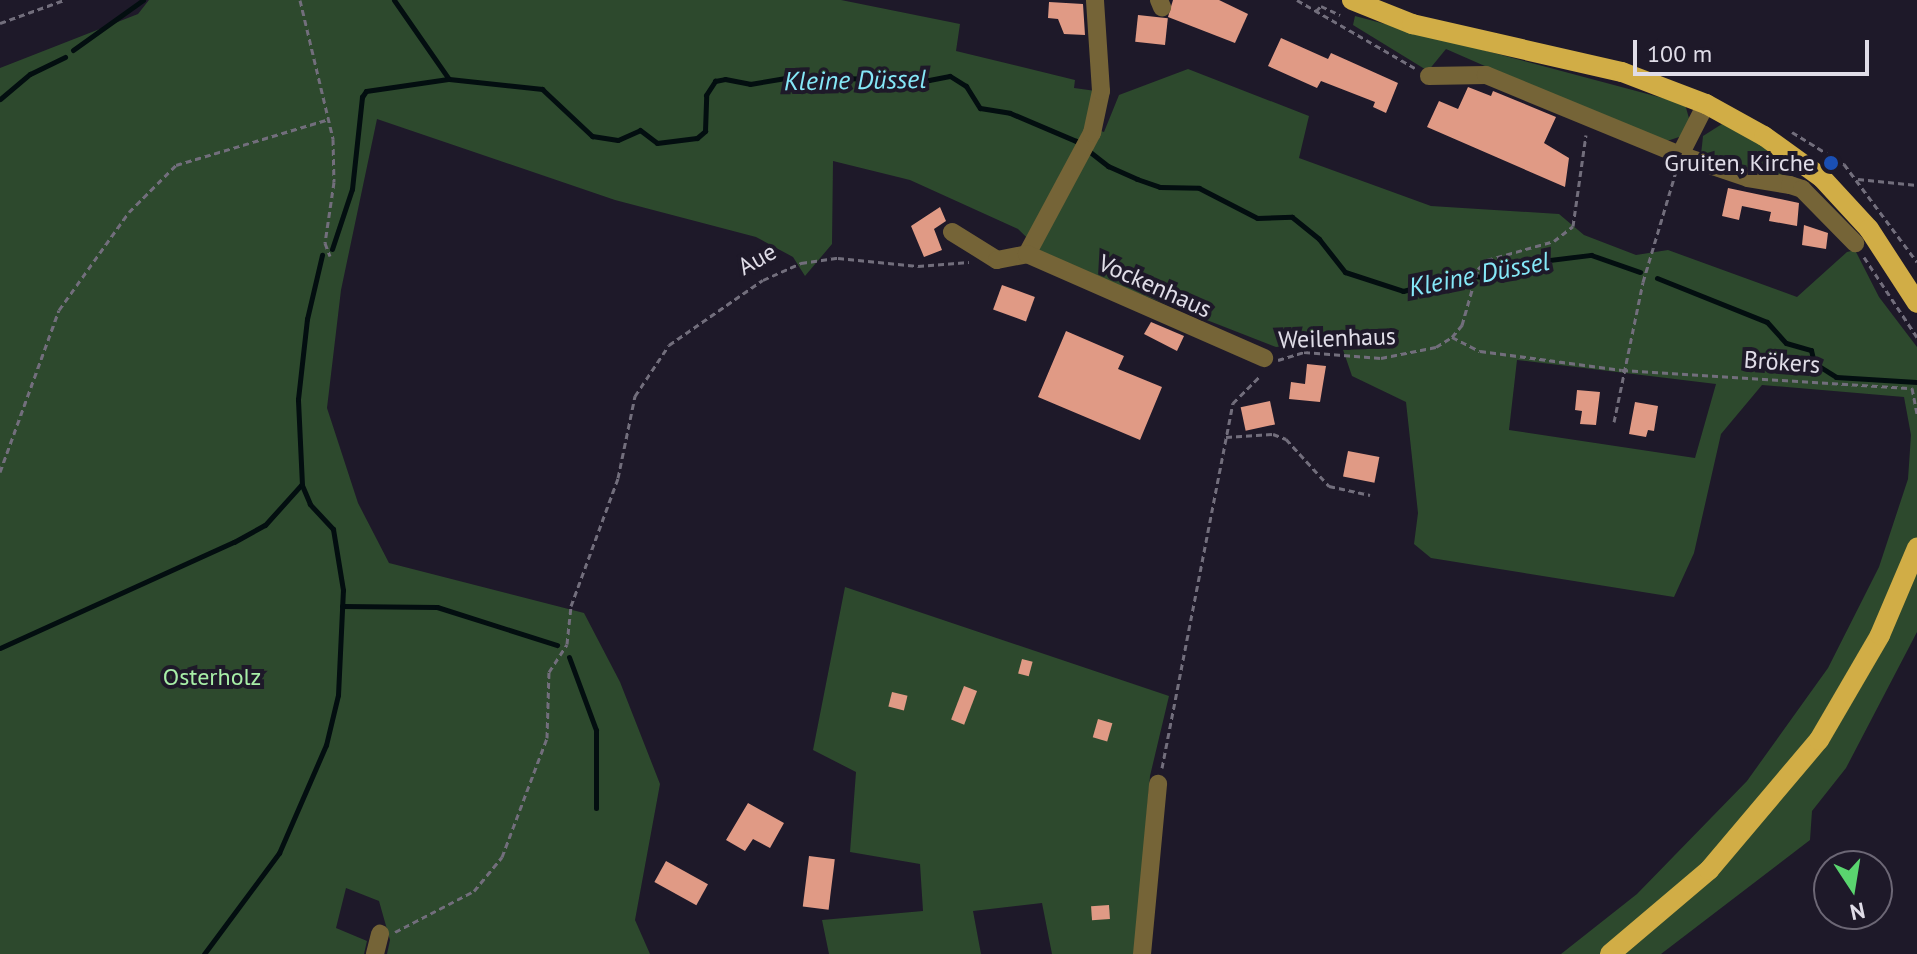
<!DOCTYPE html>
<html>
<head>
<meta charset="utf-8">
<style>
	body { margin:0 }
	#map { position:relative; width:1917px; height:954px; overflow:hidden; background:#1e1929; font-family:"PT Sans",sans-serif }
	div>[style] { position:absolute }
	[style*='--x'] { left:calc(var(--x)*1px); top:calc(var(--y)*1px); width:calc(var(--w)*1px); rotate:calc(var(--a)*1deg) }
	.green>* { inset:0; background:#2d492d }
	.stream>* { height:5px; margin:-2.5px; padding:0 2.5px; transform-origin:2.5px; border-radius:2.5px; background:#030e10 }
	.building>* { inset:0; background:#e09a85; transform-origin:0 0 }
	.path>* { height:3px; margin-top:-1.5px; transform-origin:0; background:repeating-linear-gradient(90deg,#726e7c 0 6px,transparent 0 10px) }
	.minor>* { height:18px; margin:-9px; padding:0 9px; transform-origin:9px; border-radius:9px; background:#756437 }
	.major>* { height:20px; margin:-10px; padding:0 10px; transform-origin:10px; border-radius:10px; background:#d1ad46 }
	.dots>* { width:22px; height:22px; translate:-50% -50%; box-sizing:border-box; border:4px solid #1e1929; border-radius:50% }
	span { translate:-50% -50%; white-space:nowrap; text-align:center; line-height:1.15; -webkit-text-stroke:8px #1e1929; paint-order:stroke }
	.poi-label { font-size:24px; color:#e0dde8 }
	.right { translate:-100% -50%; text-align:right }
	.street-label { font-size:24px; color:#e0dde8 }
	.park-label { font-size:24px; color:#a7eea7 }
	.water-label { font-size:26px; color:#85e8f8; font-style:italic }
	.north { position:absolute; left:1813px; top:850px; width:80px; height:80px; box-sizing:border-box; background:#1e1929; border:2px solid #6c6775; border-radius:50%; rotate:168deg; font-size:22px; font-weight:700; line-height:32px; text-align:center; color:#e0dde8 }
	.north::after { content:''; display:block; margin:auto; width:28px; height:36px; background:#5ad56f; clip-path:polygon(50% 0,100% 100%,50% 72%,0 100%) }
	.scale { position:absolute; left:1633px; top:40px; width:236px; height:36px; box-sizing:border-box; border:4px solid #e0dde8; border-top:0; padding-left:10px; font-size:24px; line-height:28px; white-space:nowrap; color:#e0dde8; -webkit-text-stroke:6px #1e1929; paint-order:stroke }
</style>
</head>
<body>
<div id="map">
	<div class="green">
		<div style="clip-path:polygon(evenodd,149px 0,841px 0,960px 24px,956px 51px,1075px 80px,1074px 88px,1096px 91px,1089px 127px,1104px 132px,1119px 95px,1188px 69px,1309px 116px,1299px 158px,1431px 206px,1559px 214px,1584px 235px,1636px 255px,1668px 250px,1797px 297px,1847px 252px,1855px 250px,1879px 297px,1917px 347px,1917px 632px,1846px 768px,1812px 811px,1810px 840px,1661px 954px,1561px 954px,1637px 894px,1747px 781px,1828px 668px,1879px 567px,1908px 479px,1911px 435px,1904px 397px,1762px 385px,1721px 434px,1694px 553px,1674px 597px,1431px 558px,1414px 544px,1418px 513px,1406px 402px,1352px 376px,1340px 341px,1276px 347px,1048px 258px,1018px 229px,910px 180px,833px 161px,832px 244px,805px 276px,793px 257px,756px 237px,615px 200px,377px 119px,341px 290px,327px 408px,358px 503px,389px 563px,584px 613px,620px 682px,660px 784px,635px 920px,650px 954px,387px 954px,390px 940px,379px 901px,346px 888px,336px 928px,367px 941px,364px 954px,0 954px,0 68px,138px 14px,149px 0,1517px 360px,1716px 384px,1695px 458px,1509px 430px,1517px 360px)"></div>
		<div style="clip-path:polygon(1355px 16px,1685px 104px,1690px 122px,1682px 136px,1661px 143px,1446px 49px,1428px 71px,1353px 25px)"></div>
		<div style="clip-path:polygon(1722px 124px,1770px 149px,1787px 166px,1781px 177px,1701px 155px,1703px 136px)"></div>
		<div style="clip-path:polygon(845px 587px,1169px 696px,1150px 776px,1135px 954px,1052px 954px,1042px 903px,973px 911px,981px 954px,829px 954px,822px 920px,923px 911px,920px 864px,850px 852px,856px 772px,813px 750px)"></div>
	</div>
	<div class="stream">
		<div style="--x:394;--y:0;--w:96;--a:55.2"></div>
		<div style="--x:449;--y:79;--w:94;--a:6.1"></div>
		<div style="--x:542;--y:89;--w:69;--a:43.2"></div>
		<div style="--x:592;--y:136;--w:26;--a:9"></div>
		<div style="--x:618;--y:140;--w:24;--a:-24"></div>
		<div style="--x:640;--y:130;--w:21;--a:37"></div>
		<div style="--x:657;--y:143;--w:40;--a:-7.1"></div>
		<div style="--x:697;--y:138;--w:11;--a:-41"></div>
		<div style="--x:705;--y:131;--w:36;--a:-88"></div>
		<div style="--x:706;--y:95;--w:17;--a:-57"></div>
		<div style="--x:715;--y:81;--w:10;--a:-11"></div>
		<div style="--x:725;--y:79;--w:25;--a:11"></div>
		<div style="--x:750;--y:84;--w:42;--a:-9.7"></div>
		<div style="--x:791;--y:77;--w:138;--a:1.2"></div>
		<div style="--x:929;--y:80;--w:21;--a:-11"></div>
		<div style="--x:950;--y:76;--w:19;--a:32"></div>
		<div style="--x:966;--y:86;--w:26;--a:58"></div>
		<div style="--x:980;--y:108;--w:30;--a:9"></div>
		<div style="--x:1010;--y:113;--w:72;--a:23"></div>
		<div style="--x:1076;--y:141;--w:41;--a:38"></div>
		<div style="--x:1108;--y:166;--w:32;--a:24"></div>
		<div style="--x:1137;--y:179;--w:24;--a:19"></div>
		<div style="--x:1160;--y:187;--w:39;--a:1"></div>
		<div style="--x:1199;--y:188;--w:65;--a:27.3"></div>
		<div style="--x:1257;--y:218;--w:35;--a:-2"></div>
		<div style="--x:1292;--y:217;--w:35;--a:39"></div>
		<div style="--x:1319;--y:239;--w:42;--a:51.8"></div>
		<div style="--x:1345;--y:272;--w:61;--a:18.1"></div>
		<div style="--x:1403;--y:291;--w:63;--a:-14.7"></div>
		<div style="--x:1464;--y:275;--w:19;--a:6"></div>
		<div style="--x:1483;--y:277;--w:15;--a:-42"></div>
		<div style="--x:1494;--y:267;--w:98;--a:-7.1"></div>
		<div style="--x:1591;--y:255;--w:52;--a:19.1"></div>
		<div style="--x:73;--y:50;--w:86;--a:-35.5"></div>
		<div style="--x:0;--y:99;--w:39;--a:-40"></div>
		<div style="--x:30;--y:74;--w:39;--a:-26"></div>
		<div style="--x:332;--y:249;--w:63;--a:-71.6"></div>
		<div style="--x:352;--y:189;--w:93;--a:-83.8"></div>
		<div style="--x:362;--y:97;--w:7;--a:-56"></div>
		<div style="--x:366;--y:91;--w:83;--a:-8.3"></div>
		<div style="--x:1657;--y:278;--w:118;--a:21.8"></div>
		<div style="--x:1767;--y:322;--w:28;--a:48"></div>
		<div style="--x:1786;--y:343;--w:26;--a:16"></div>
		<div style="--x:1811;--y:350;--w:13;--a:77"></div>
		<div style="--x:1814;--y:363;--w:26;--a:32"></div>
		<div style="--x:1836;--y:377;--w:81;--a:3.5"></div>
		<div style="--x:342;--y:606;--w:95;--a:0.6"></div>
		<div style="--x:437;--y:607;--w:126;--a:17.6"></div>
		<div style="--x:0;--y:648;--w:257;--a:-24.4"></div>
		<div style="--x:234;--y:542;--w:35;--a:-29"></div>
		<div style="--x:265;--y:525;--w:54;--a:-48"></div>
		<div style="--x:569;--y:657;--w:78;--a:69.7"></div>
		<div style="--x:596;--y:730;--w:78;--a:90"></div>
		<div style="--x:204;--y:954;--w:126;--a:-53.4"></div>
		<div style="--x:279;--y:853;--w:118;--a:-66.5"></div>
		<div style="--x:326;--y:745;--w:51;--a:-76.5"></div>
		<div style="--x:338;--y:695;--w:105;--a:-87.3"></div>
		<div style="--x:343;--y:590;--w:62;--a:-99.3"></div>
		<div style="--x:333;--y:529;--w:34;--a:-133"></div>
		<div style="--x:310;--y:504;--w:21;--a:-113"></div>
		<div style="--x:302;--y:485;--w:86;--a:-92.7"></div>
		<div style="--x:298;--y:399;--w:81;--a:-83.6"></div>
		<div style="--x:307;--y:319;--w:66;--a:-76.8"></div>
	</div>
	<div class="building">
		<div style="clip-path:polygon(1173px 0,1219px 0,1248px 14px,1235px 43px,1168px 17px)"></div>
		<div style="clip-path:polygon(1049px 2px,1083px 4px,1085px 35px,1064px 34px,1058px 19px,1048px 18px)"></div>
		<div style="left:1138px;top:15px;width:30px;height:27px;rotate:6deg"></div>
		<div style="clip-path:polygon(1281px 38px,1328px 59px,1331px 53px,1398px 83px,1386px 113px,1373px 107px,1375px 102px,1321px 81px,1317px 88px,1268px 66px)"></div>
		<div style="clip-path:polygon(1468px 87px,1491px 96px,1493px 91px,1556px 117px,1544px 143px,1569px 158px,1565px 187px,1427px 127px,1439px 101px,1458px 109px)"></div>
		<div style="clip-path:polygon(1728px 188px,1799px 203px,1797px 226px,1769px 221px,1771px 212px,1742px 206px,1739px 220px,1722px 216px)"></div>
		<div style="clip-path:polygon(940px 207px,946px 221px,934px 229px,942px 250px,924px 257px,911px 226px)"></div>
		<div style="clip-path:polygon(1804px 225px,1828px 233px,1826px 249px,1802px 245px)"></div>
		<div style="left:1002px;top:285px;width:35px;height:26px;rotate:20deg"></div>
		<div style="clip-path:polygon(1151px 322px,1184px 336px,1177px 351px,1144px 334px)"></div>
		<div style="clip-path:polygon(1066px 331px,1124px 356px,1118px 369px,1162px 387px,1140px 440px,1038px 397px)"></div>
		<div style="clip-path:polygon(1307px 364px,1326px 366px,1320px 402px,1289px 399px,1291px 382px,1305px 384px)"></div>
		<div style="clip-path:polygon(1577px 390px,1600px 392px,1596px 425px,1580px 424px,1582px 411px,1575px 410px)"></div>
		<div style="left:1270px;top:401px;width:24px;height:30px;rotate:78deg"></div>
		<div style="clip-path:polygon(1635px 402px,1658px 406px,1654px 431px,1648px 430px,1646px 437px,1629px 434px)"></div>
		<div style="left:1348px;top:451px;width:32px;height:26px;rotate:11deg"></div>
		<div style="left:1022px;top:659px;width:11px;height:15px;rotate:15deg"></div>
		<div style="left:964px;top:686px;width:14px;height:36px;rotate:21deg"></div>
		<div style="left:892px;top:692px;width:16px;height:15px;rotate:14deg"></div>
		<div style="left:1098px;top:719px;width:15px;height:19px;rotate:16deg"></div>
		<div style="clip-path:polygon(748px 803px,784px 823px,770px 848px,753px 839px,745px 851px,726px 840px)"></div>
		<div style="left:809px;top:856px;width:26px;height:51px;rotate:7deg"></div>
		<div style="left:666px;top:861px;width:48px;height:24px;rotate:29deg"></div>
		<div style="left:1109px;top:905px;width:14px;height:18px;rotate:86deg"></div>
	</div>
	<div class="path">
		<div style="--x:300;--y:0;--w:143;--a:76.6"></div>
		<div style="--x:333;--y:139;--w:43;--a:88.7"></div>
		<div style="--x:334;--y:182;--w:62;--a:98.4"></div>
		<div style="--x:325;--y:243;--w:14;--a:69"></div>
		<div style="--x:1297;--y:0;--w:136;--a:30"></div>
		<div style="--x:1316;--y:11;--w:7;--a:-45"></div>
		<div style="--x:1321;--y:6;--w:21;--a:25"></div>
		<div style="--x:0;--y:23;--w:68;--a:-19.8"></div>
		<div style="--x:1792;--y:132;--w:61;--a:31.6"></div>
		<div style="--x:1844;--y:164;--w:122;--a:53.3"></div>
		<div style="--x:1858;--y:179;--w:59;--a:5.8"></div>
		<div style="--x:1864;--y:257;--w:96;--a:56.5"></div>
		<div style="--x:1452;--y:337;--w:31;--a:27"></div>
		<div style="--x:1480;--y:351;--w:143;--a:7.6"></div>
		<div style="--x:1622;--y:370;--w:291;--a:3.6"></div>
		<div style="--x:1912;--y:388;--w:26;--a:79"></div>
		<div style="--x:1278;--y:360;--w:27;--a:-17"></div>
		<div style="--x:1304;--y:352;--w:77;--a:4.5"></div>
		<div style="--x:1381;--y:358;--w:56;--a:-11.3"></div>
		<div style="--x:1436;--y:347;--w:19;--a:-32"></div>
		<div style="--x:1452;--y:337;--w:16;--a:-50"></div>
		<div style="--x:1462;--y:325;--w:58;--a:-74.1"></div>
		<div style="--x:1478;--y:269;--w:13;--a:-45"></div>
		<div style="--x:1487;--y:260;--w:70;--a:-15.8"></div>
		<div style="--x:1554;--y:241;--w:24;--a:-38"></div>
		<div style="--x:1573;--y:226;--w:92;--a:-81.9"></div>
		<div style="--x:1614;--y:422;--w:143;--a:-78.3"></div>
		<div style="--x:1643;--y:282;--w:116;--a:-73.4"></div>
		<div style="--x:1226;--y:437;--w:47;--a:-3.7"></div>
		<div style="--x:1273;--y:434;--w:14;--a:21"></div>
		<div style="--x:1286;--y:439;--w:64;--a:47.5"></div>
		<div style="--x:1329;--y:486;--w:42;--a:12.4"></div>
		<div style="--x:0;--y:472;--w:172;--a:-70"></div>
		<div style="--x:59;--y:310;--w:120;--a:-54.5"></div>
		<div style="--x:129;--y:212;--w:66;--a:-45"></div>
		<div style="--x:176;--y:165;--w:160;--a:-16.7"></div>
		<div style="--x:1162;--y:768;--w:372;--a:-79"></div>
		<div style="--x:1233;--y:403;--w:40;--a:-45"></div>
		<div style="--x:395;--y:932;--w:89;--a:-27.4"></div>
		<div style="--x:474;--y:891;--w:44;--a:-50.5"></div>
		<div style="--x:502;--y:857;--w:127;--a:-69.3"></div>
		<div style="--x:547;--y:738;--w:66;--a:-88.3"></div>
		<div style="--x:549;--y:672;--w:33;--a:-57"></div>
		<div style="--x:567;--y:644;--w:38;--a:-84"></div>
		<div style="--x:571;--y:606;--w:136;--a:-69.8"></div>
		<div style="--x:618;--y:478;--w:84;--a:-78.3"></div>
		<div style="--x:635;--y:396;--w:61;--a:-56.3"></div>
		<div style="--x:669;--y:345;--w:114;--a:-34.7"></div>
		<div style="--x:763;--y:280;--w:42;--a:-24.1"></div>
		<div style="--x:801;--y:263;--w:37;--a:-8"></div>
		<div style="--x:838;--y:258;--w:80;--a:5.7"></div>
		<div style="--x:918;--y:266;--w:51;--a:-4.5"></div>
	</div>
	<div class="minor">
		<div style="--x:1159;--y:0;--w:8;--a:67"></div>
		<div style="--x:1429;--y:76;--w:57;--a:-1"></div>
		<div style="--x:1486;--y:75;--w:210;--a:22.4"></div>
		<div style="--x:1680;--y:155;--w:72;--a:18.7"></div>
		<div style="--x:1748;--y:178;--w:43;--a:9.5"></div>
		<div style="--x:1790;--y:185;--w:13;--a:18"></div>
		<div style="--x:1802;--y:189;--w:76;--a:45.5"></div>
		<div style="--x:1680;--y:155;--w:57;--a:-63"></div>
		<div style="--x:952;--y:232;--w:53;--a:31.9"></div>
		<div style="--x:997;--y:260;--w:31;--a:-11"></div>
		<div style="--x:1027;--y:254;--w:137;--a:-61.8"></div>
		<div style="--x:1092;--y:133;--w:43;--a:-77.9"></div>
		<div style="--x:1101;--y:91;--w:91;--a:-93.8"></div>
		<div style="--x:1027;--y:254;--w:259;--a:23.7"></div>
		<div style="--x:375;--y:954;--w:21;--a:-76"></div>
		<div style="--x:1142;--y:954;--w:171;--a:-84.6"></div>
	</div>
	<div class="major">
		<div style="--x:1352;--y:0;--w:65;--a:21.8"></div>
		<div style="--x:1412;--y:24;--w:215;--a:12.9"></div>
		<div style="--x:1622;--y:72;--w:90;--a:20.9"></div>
		<div style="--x:1706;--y:104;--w:66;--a:28.9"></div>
		<div style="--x:1764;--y:136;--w:72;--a:35.9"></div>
		<div style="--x:1822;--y:178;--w:69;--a:47.3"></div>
		<div style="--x:1869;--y:229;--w:88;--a:57"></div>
		<div style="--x:1610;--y:954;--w:130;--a:-40.3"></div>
		<div style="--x:1709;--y:870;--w:170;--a:-49.8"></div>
		<div style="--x:1819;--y:740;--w:121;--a:-59.8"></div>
		<div style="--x:1880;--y:635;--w:95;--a:-67"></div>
	</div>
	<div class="dots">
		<div style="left:1831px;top:163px;background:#1a4fb4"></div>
	</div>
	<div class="poi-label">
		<span class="right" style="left:1815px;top:163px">Gruiten, Kirche</span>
	</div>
	<div class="street-label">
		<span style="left:757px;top:259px;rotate:-29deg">Aue</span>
		<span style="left:1155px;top:286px;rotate:24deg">Vockenhaus</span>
		<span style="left:1337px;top:338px;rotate:-2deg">Weilenhaus</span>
		<span style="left:1782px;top:362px;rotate:4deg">Brökers</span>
	</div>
	<div class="park-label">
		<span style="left:212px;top:677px">Osterholz</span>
	</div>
	<div class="water-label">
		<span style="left:855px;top:80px;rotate:-1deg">Kleine Düssel</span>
		<span style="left:1479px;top:274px;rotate:-11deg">Kleine Düssel</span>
	</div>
	<div class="north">N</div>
	<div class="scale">100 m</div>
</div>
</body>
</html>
